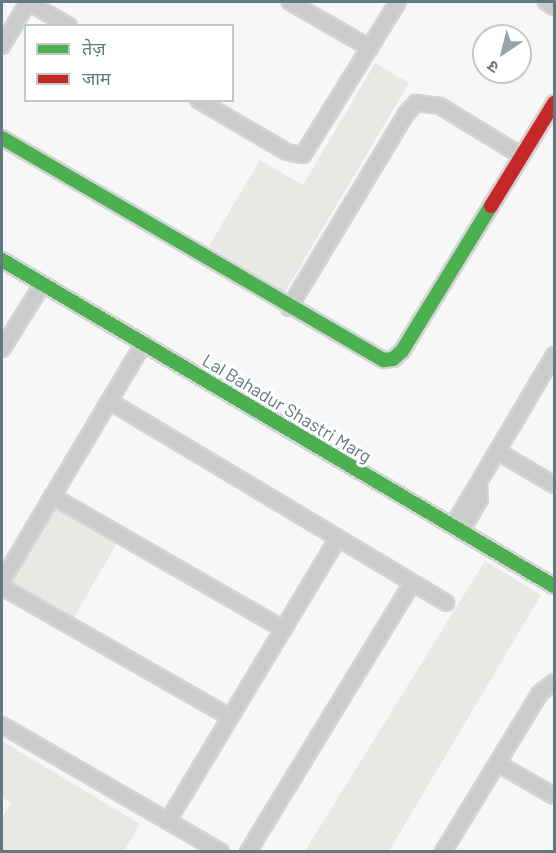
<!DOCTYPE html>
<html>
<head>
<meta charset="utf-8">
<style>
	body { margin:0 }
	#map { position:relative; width:556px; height:853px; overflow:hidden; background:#f7f7f7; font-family:Barlow,"Noto Sans Devanagari",sans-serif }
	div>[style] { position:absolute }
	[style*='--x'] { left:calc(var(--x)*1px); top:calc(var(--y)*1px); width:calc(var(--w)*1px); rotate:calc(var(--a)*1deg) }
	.green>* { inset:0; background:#e6e9e4; transform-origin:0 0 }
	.roads { filter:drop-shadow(2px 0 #d3d4d5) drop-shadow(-2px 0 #d3d4d5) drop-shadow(0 2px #d3d4d5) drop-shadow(0 -2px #d3d4d5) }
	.street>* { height:14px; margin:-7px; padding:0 7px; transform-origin:7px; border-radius:7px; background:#cacccc }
	.fast>* { height:14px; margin:-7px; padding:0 7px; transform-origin:7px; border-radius:7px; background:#4caf50 }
	.jam>* { height:14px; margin:-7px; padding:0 7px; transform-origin:7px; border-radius:7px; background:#c62828 }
	span { translate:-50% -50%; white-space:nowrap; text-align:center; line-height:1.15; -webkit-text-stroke:6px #fff; paint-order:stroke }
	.street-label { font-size:18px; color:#637881 }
	.frame { position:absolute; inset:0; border:3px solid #637881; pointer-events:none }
	.legend { position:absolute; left:24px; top:24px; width:210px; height:78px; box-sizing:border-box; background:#fff; border:2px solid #c1c9cd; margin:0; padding:8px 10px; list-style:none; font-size:18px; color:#637881 }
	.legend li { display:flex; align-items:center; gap:12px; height:30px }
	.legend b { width:30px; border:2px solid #c1c9cd }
	.north { position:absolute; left:472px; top:24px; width:60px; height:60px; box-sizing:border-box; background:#fff; border:2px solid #c1c9cd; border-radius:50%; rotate:215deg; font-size:16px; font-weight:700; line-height:24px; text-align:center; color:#637881 }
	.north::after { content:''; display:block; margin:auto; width:21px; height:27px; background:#97a4aa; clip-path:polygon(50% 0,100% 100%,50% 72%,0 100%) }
</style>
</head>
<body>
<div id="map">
	<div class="green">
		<div style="clip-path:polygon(375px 63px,409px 83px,285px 292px,209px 246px,260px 160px,303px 185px)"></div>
		<div style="left:54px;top:508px;width:72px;height:85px;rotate:30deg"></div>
		<div style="clip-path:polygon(485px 561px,541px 595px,389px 851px,305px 851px)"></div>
		<div style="clip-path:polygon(2px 741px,140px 824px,124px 851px,2px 851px,2px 818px,11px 803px,2px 797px)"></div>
	</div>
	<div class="roads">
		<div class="street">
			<div style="--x:28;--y:2;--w:48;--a:30.3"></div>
			<div style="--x:290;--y:2;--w:92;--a:29.9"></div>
			<div style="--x:546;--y:2;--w:9;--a:32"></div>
			<div style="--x:2;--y:46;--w:51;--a:-59.4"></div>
			<div style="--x:198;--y:100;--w:103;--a:30.3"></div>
			<div style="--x:287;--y:152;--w:16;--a:11"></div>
			<div style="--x:303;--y:155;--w:180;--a:-58.2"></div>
			<div style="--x:289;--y:308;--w:227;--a:-58.9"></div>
			<div style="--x:406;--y:114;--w:15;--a:-48"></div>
			<div style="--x:416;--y:103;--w:24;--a:7"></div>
			<div style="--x:440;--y:106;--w:96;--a:31.4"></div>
			<div style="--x:2;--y:349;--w:75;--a:-58"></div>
			<div style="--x:109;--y:401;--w:393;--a:30.9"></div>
			<div style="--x:497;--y:451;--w:66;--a:30.8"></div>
			<div style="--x:52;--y:496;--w:267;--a:29.9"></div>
			<div style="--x:453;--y:526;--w:199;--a:-59.4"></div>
			<div style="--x:461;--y:532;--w:38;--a:-60"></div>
			<div style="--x:480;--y:499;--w:15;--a:-94"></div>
			<div style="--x:2;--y:581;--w:277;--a:-59.2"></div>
			<div style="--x:2;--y:587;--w:262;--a:29.7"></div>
			<div style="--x:2;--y:725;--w:253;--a:30.1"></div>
			<div style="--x:497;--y:763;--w:66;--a:30.1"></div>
			<div style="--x:168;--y:821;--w:330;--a:-59"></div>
			<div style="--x:248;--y:852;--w:315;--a:-58.6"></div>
			<div style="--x:443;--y:852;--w:186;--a:-58.6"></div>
			<div style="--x:540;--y:693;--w:18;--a:-38"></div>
		</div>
		<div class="fast">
			<div style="--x:2;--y:138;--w:442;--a:30.2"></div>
			<div style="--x:384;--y:360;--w:9;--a:-6"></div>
			<div style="--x:393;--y:359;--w:12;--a:-42"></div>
			<div style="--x:402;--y:351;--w:170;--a:-58.5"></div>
			<div style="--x:2;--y:260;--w:641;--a:30.57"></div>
		</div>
		<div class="jam">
			<div style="--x:491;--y:206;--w:121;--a:-58.5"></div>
		</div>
	</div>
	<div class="street-label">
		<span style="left:287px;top:408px;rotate:31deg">Lal Bahadur Shastri Marg</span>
	</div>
	<div class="frame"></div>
	<ul class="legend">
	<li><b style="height:8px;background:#4caf50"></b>तेज़</li>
	<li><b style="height:8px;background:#c62828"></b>जाम</li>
	</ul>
	<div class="north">उ</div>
</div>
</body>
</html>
